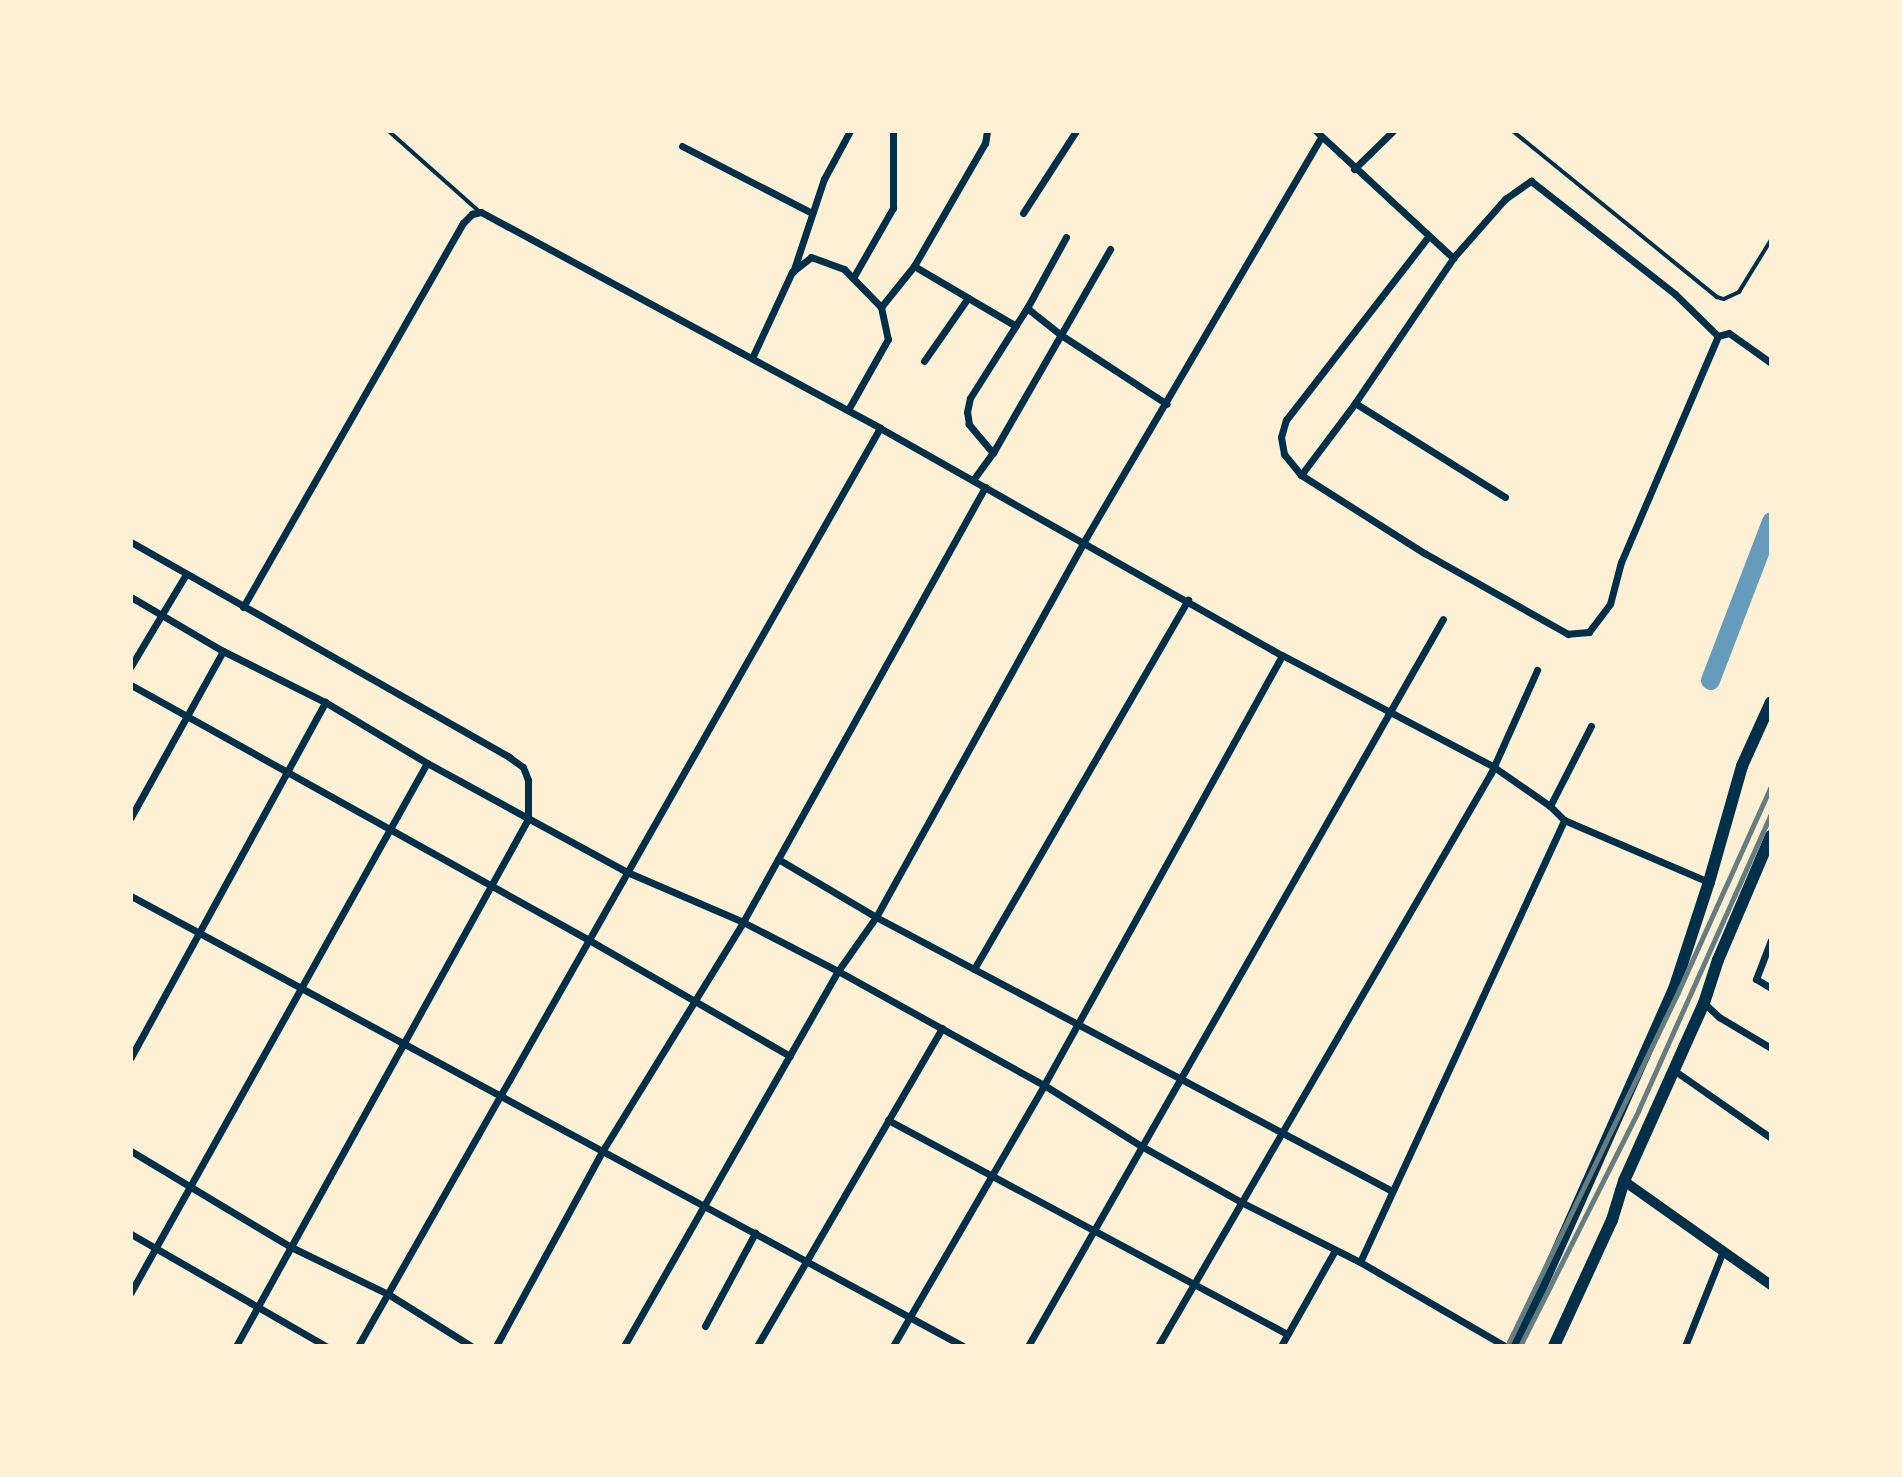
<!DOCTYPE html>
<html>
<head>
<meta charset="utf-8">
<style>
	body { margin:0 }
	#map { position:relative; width:1902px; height:1477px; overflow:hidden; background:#fdf0d5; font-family:"Libre Baskerville",serif }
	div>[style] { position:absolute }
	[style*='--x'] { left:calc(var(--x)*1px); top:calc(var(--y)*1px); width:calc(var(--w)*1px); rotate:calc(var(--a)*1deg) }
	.canal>* { height:19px; margin:-9.5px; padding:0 9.5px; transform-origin:9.5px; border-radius:9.5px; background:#669bbc }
	.service>* { height:3.5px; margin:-1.75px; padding:0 1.75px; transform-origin:1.75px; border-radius:1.75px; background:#003049 }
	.minor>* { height:7px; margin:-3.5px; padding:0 3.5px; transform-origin:3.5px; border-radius:3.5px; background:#003049 }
	.tertiary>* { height:10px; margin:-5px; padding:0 5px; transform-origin:5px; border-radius:5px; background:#003049 }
	.primary>* { height:12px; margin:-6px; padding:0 6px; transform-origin:6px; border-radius:6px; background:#003049 }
	.rail>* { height:5px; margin:-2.5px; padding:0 2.5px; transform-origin:2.5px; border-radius:2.5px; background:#657d81 }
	span { translate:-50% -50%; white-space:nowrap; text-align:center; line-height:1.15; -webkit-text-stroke:6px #fdf0d5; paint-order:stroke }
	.frame { position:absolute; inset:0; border:133px solid #fdf0d5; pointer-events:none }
</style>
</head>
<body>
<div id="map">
	<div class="canal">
		<div style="--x:1710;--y:680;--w:170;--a:-69"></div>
	</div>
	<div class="service">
		<div style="--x:389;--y:131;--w:120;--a:41.6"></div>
		<div style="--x:1513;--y:131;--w:263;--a:39.1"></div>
		<div style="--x:1717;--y:297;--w:7;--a:16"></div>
		<div style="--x:1724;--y:299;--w:17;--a:-25"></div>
		<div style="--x:1739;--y:292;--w:61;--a:-58.4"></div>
	</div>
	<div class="minor">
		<div style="--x:987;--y:131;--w:12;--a:99"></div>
		<div style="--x:985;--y:143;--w:142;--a:120"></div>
		<div style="--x:914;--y:266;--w:118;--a:30.5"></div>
		<div style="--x:1316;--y:131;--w:187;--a:42.8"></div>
		<div style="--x:682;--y:146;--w:146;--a:27.3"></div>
		<div style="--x:1354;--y:169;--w:54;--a:-44.3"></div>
		<div style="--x:1023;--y:213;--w:98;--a:-57.1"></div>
		<div style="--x:793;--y:272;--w:98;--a:-71.6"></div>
		<div style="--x:824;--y:179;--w:55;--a:-61.6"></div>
		<div style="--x:853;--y:278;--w:81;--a:-60.3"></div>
		<div style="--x:893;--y:208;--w:77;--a:-90"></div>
		<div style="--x:881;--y:307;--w:53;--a:-51.2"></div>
		<div style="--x:1027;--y:308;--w:43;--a:38.5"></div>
		<div style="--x:1061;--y:335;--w:126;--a:33.1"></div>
		<div style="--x:1718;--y:336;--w:11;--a:-15"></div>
		<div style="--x:1729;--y:333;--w:52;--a:35.5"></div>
		<div style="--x:752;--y:358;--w:95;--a:-65.1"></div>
		<div style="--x:792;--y:272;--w:24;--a:-38"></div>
		<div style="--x:811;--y:257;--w:35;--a:20"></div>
		<div style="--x:844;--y:269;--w:53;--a:45.8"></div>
		<div style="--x:881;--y:307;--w:33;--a:78"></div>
		<div style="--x:888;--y:339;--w:81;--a:119.4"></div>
		<div style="--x:924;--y:361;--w:77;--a:-55.1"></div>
		<div style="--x:1355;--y:403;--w:177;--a:32.1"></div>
		<div style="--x:993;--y:453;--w:38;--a:-130"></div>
		<div style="--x:969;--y:424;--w:12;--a:-99"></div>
		<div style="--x:967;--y:412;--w:14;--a:-78"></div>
		<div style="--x:970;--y:398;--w:107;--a:-57.7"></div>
		<div style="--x:1027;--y:308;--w:81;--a:-61.2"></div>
		<div style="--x:1301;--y:475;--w:90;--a:-53.1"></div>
		<div style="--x:1355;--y:403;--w:175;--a:-55.9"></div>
		<div style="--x:1453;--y:258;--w:79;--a:-48.6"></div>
		<div style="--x:1505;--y:199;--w:32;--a:-35"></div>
		<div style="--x:1531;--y:181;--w:183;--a:38.1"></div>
		<div style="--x:1675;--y:294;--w:60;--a:44.3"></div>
		<div style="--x:1718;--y:336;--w:246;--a:113.2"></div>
		<div style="--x:1621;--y:562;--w:43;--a:104.7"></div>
		<div style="--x:1610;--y:604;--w:35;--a:127"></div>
		<div style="--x:1589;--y:632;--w:21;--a:175"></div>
		<div style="--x:1568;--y:634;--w:165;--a:-150.6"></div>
		<div style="--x:1424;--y:553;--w:146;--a:-147.6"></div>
		<div style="--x:1301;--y:475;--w:27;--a:-129"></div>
		<div style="--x:1284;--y:454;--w:17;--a:-100"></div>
		<div style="--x:1281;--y:437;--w:18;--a:-74"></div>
		<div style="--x:1286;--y:420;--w:232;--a:-52.2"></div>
		<div style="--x:973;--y:480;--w:36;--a:-54"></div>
		<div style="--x:994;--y:451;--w:233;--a:-60.1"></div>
		<div style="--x:131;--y:542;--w:435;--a:29.6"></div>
		<div style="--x:509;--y:757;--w:17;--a:36"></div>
		<div style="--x:523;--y:767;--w:14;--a:69"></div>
		<div style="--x:528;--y:780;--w:39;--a:90"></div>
		<div style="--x:528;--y:819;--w:602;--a:118.99"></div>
		<div style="--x:131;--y:597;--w:107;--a:30.4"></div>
		<div style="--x:223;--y:651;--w:114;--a:26.6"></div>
		<div style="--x:325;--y:702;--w:119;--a:30.9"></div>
		<div style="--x:427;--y:763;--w:228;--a:28.6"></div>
		<div style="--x:627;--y:872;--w:126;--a:23.3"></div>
		<div style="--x:743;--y:922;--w:107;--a:27.3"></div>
		<div style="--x:838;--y:971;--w:235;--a:29"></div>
		<div style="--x:1044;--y:1085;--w:117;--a:32.1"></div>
		<div style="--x:1143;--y:1147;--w:112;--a:29.3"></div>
		<div style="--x:1241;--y:1202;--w:133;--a:26.8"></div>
		<div style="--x:1360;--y:1262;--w:168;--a:30.1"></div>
		<div style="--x:243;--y:607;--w:443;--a:-60.2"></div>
		<div style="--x:463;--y:223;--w:13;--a:-45"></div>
		<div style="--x:472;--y:214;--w:9;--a:-13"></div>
		<div style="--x:481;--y:212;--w:454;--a:28.4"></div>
		<div style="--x:880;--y:428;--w:462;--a:29.5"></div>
		<div style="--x:1282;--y:655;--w:240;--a:27.8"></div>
		<div style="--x:1494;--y:767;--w:68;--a:34.9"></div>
		<div style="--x:1550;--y:806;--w:20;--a:45"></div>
		<div style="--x:1564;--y:820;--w:158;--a:23.2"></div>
		<div style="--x:131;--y:666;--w:107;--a:-59.1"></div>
		<div style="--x:131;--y:685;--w:524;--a:29.11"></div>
		<div style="--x:589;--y:940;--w:232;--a:30"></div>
		<div style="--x:1550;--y:806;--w:90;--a:-62.9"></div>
		<div style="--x:131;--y:817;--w:190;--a:-61"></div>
		<div style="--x:778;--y:859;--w:114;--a:30.6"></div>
		<div style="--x:876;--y:917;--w:584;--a:27.97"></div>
		<div style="--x:131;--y:896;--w:946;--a:28.41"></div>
		<div style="--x:1771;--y:940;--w:42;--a:111"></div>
		<div style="--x:1756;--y:979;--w:17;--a:31"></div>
		<div style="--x:974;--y:969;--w:427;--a:-59.9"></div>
		<div style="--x:1704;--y:1003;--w:21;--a:43"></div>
		<div style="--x:1719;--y:1017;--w:61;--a:30.8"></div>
		<div style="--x:131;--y:1057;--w:405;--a:-61.3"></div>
		<div style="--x:1675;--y:1071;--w:117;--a:34.9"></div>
		<div style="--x:888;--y:1120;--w:453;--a:28.2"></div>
		<div style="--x:131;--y:1151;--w:187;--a:31"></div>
		<div style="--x:291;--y:1247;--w:108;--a:25.9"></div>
		<div style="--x:388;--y:1294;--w:98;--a:32.1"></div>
		<div style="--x:131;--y:1234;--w:225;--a:29.9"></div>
		<div style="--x:1360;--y:1262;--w:487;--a:-65.2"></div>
		<div style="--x:131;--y:1292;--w:606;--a:-60.77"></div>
		<div style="--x:705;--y:1326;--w:106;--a:-61.7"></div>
		<div style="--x:358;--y:1346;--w:1056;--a:-60.38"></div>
		<div style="--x:496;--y:1346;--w:223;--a:-61.4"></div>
		<div style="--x:603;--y:1150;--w:268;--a:-58.4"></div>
		<div style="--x:743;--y:922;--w:498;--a:-60.9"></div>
		<div style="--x:624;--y:1346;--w:432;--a:-60.3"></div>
		<div style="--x:838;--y:971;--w:66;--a:-54.9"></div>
		<div style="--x:876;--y:917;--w:427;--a:-61"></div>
		<div style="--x:1083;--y:543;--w:471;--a:-59.6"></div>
		<div style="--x:757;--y:1346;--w:368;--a:-59.8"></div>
		<div style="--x:893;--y:1346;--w:302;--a:-59.9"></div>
		<div style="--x:1044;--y:1085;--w:491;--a:-61"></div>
		<div style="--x:1028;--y:1346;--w:837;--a:-60.28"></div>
		<div style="--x:1158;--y:1346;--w:663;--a:-59.84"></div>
		<div style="--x:1491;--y:773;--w:113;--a:-65.9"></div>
		<div style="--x:1281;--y:1346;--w:110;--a:-60.6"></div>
		<div style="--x:1685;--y:1346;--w:102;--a:-68.2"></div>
	</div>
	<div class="tertiary">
		<div style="--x:1624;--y:1181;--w:180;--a:35.3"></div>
	</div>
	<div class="primary">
		<div style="--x:1515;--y:1346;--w:391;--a:-66"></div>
		<div style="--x:1674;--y:989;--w:113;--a:-71.9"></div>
		<div style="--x:1709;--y:882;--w:121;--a:-74.1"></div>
		<div style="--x:1742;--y:766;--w:70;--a:-65.6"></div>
		<div style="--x:1554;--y:1346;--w:139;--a:-65.3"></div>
		<div style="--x:1612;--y:1220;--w:41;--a:-72.9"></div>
		<div style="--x:1624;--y:1181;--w:195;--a:-65.8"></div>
		<div style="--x:1704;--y:1003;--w:45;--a:-72"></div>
		<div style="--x:1718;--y:960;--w:135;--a:-66.9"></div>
	</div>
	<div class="rail">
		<div style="--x:1507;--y:1346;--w:393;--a:-64.2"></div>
		<div style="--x:1678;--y:992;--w:226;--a:-65.7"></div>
		<div style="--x:1520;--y:1346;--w:263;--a:-63.3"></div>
		<div style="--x:1638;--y:1111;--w:325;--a:-65.9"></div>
	</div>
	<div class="frame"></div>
</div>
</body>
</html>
